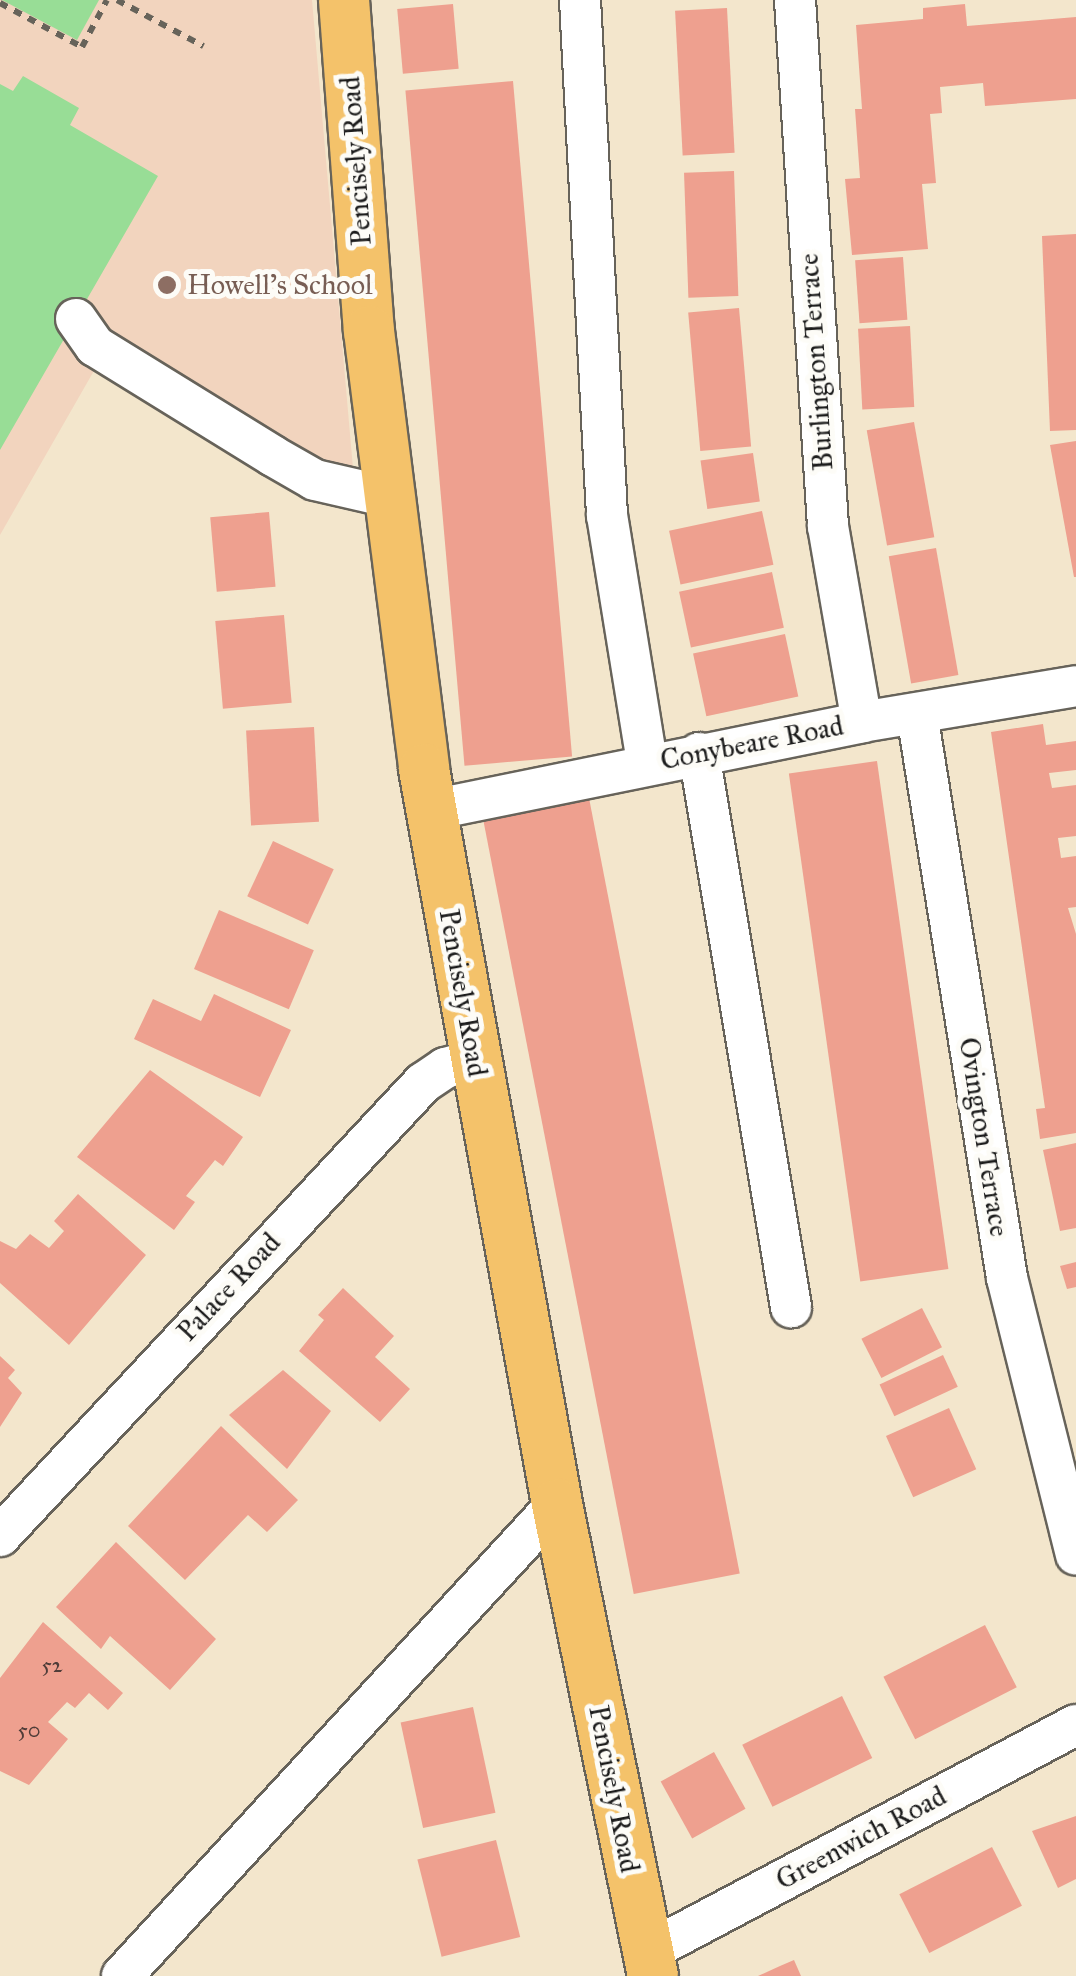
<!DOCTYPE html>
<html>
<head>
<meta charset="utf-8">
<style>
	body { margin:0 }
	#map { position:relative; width:1076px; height:1976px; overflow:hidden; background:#f3e6cc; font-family:"IM FELL Great Primer",serif }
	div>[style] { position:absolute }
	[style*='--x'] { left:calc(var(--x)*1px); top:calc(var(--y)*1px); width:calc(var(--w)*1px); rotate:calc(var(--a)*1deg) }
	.built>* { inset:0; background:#f2d4be }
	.green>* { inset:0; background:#98dd96 }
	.building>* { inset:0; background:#eea08f; transform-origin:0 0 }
	.path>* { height:6px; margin-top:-3px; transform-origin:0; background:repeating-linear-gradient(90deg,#67635a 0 8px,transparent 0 16px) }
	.roads { filter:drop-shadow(2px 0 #67635a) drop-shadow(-2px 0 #67635a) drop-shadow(0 2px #67635a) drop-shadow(0 -2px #67635a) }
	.minor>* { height:40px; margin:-20px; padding:0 20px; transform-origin:20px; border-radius:20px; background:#fff }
	.major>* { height:50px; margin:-25px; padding:0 25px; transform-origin:25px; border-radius:25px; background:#f4c26a }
	.dots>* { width:28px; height:28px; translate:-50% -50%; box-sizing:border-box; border:5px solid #fdfcf7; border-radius:50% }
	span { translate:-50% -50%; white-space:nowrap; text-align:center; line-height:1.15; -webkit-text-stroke:10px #fdfcf7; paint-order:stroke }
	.number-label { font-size:22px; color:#503d39 }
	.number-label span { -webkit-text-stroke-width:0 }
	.street-label { font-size:28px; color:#1c1c1c }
	.education-label { font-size:28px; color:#785e54 }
	.left { translate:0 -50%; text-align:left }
</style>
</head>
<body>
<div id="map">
	<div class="built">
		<div style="clip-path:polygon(0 0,312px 0,355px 491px,346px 492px,342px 509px,292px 486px,99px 362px,0 535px)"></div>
	</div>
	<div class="green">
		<div style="clip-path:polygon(2px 0,99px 0,77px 40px)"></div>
		<div style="clip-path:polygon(23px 76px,79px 108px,70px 125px,158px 176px,0 450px,0 84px,13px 91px)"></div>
	</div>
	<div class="building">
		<div style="left:453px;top:4px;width:65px;height:56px;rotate:85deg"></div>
		<div style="clip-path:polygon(965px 4px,967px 26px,1076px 17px,1076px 99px,985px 106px,983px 83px,940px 87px,942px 113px,930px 114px,936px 183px,922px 184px,928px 249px,852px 255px,845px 179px,860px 178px,855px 109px,862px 109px,856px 25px,923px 19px,923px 8px)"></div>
		<div style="left:727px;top:8px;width:145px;height:52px;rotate:87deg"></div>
		<div style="left:513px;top:81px;width:678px;height:108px;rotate:85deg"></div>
		<div style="left:734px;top:171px;width:125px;height:50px;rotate:88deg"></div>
		<div style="clip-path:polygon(1076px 234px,1076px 430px,1050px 431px,1042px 236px)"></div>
		<div style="left:903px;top:257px;width:63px;height:48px;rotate:86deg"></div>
		<div style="left:739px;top:308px;width:139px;height:51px;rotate:85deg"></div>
		<div style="left:910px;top:326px;width:81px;height:52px;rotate:87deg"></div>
		<div style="left:914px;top:422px;width:117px;height:48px;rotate:80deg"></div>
		<div style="clip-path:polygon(1076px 441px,1076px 577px,1074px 577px,1050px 445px)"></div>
		<div style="left:753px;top:453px;width:49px;height:53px;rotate:82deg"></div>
		<div style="left:762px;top:511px;width:55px;height:95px;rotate:78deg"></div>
		<div style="left:269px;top:512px;width:75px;height:59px;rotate:85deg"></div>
		<div style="left:936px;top:548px;width:129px;height:48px;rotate:80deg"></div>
		<div style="left:772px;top:572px;width:57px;height:95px;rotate:78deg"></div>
		<div style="left:284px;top:615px;width:88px;height:69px;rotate:85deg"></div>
		<div style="left:785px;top:634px;width:64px;height:94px;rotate:78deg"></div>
		<div style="clip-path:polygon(1043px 724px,1046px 745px,1076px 741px,1076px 770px,1049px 773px,1052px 788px,1076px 785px,1076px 836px,1058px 838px,1061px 858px,1076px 856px,1076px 907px,1068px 908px,1076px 934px,1076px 1133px,1040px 1139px,1036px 1109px,1045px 1108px,991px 732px)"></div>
		<div style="left:314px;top:727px;width:95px;height:68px;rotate:87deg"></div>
		<div style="left:877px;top:761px;width:513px;height:89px;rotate:82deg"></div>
		<div style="left:589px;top:798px;width:790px;height:108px;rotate:79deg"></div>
		<div style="left:273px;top:841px;width:67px;height:61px;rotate:25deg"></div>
		<div style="left:219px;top:910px;width:103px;height:64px;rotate:23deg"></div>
		<div style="clip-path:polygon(214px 994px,291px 1030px,260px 1097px,134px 1039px,153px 999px,201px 1021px)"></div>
		<div style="clip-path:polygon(150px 1070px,243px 1137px,223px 1166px,215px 1160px,186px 1196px,195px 1202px,174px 1230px,77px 1157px)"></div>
		<div style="clip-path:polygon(1076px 1143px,1076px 1228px,1060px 1231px,1043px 1150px)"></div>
		<div style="clip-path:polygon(78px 1194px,146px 1255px,69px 1345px,0 1283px,0 1241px,16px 1249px,30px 1234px,49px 1248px,64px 1231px,54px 1221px)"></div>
		<div style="clip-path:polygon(1076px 1262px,1076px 1287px,1067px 1289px,1060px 1266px)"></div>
		<div style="clip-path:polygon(343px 1288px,394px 1336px,375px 1357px,410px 1389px,380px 1422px,299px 1351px,324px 1320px,318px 1315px)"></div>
		<div style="left:922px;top:1308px;width:44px;height:68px;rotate:63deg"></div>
		<div style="left:943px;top:1355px;width:35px;height:70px;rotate:65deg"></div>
		<div style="clip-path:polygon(0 1356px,15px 1370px,8px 1378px,22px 1393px,0 1427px)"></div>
		<div style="clip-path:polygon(283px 1370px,331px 1411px,287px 1469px,229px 1415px)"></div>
		<div style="left:949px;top:1408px;width:67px;height:69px;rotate:66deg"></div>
		<div style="clip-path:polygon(221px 1426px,298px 1500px,267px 1532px,248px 1515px,185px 1580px,128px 1526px)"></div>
		<div style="clip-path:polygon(116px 1542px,216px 1639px,170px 1690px,110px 1636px,101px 1649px,56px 1607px)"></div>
		<div style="clip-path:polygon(43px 1622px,123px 1693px,108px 1710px,89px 1693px,75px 1708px,67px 1702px,48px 1722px,68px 1739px,29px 1785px,0 1771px,0 1678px)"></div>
		<div style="left:985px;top:1625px;width:70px;height:114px;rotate:63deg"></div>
		<div style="left:842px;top:1696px;width:69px;height:111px;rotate:64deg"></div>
		<div style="left:473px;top:1707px;width:108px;height:74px;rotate:78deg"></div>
		<div style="left:714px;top:1752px;width:65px;height:61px;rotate:61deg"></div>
		<div style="clip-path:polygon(1076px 1816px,1076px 1879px,1058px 1888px,1032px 1831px)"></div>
		<div style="left:496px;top:1840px;width:100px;height:81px;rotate:76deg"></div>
		<div style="left:992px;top:1847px;width:66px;height:104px;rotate:63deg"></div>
		<div style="clip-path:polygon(794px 1960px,801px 1976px,758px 1976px,780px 1966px)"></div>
	</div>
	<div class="path">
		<div style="--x:117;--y:0;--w:98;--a:28.1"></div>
		<div style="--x:0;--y:3;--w:93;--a:28.2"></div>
		<div style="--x:82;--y:47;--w:53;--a:-62"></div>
	</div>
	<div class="roads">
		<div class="minor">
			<div style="--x:580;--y:0;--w:516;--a:87"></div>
			<div style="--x:607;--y:515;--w:251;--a:80.8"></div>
			<div style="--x:795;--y:0;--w:527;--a:86.41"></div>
			<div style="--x:828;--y:526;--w:199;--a:80.2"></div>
			<div style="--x:76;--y:319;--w:33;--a:55"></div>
			<div style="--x:95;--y:346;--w:209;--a:31.7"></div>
			<div style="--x:273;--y:456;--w:48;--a:29.7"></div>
			<div style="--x:315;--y:480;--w:76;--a:12.9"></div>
			<div style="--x:917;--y:714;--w:571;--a:80.93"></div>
			<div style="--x:1007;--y:1278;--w:285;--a:76"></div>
			<div style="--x:699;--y:753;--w:562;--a:80.57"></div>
			<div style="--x:431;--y:810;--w:440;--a:-11.5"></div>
			<div style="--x:862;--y:722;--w:217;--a:-9.5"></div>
			<div style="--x:0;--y:1536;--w:620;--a:-46.96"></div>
			<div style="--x:423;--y:1083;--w:27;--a:-34"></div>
			<div style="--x:445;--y:1068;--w:31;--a:-15"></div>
			<div style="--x:647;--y:1952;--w:485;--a:-27.9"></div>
			<div style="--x:122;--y:1976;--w:642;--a:-47.34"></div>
		</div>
		<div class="major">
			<div style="--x:344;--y:0;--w:332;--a:85.7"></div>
			<div style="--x:369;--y:331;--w:441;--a:82.8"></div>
			<div style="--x:424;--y:769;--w:747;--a:79.74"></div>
			<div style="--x:557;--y:1504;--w:482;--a:78.5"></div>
		</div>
	</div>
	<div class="dots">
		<div style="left:167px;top:285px;background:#8d6e63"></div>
	</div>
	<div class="number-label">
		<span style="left:52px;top:1665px">52</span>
		<span style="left:29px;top:1730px">50</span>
	</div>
	<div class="street-label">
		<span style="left:356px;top:161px;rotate:-94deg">Pencisely Road</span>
		<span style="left:816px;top:362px;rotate:-94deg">Burlington Terrace</span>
		<span style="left:752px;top:743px;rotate:-11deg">Conybeare Road</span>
		<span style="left:463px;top:993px;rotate:80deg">Pencisely Road</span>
		<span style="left:984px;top:1137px;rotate:81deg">Ovington Terrace</span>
		<span style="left:229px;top:1287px;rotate:-47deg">Palace Road</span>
		<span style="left:614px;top:1789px;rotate:79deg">Pencisely Road</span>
		<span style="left:861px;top:1838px;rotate:-28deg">Greenwich Road</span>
	</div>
	<div class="education-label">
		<span class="left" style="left:187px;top:285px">Howell's School</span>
	</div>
</div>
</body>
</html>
